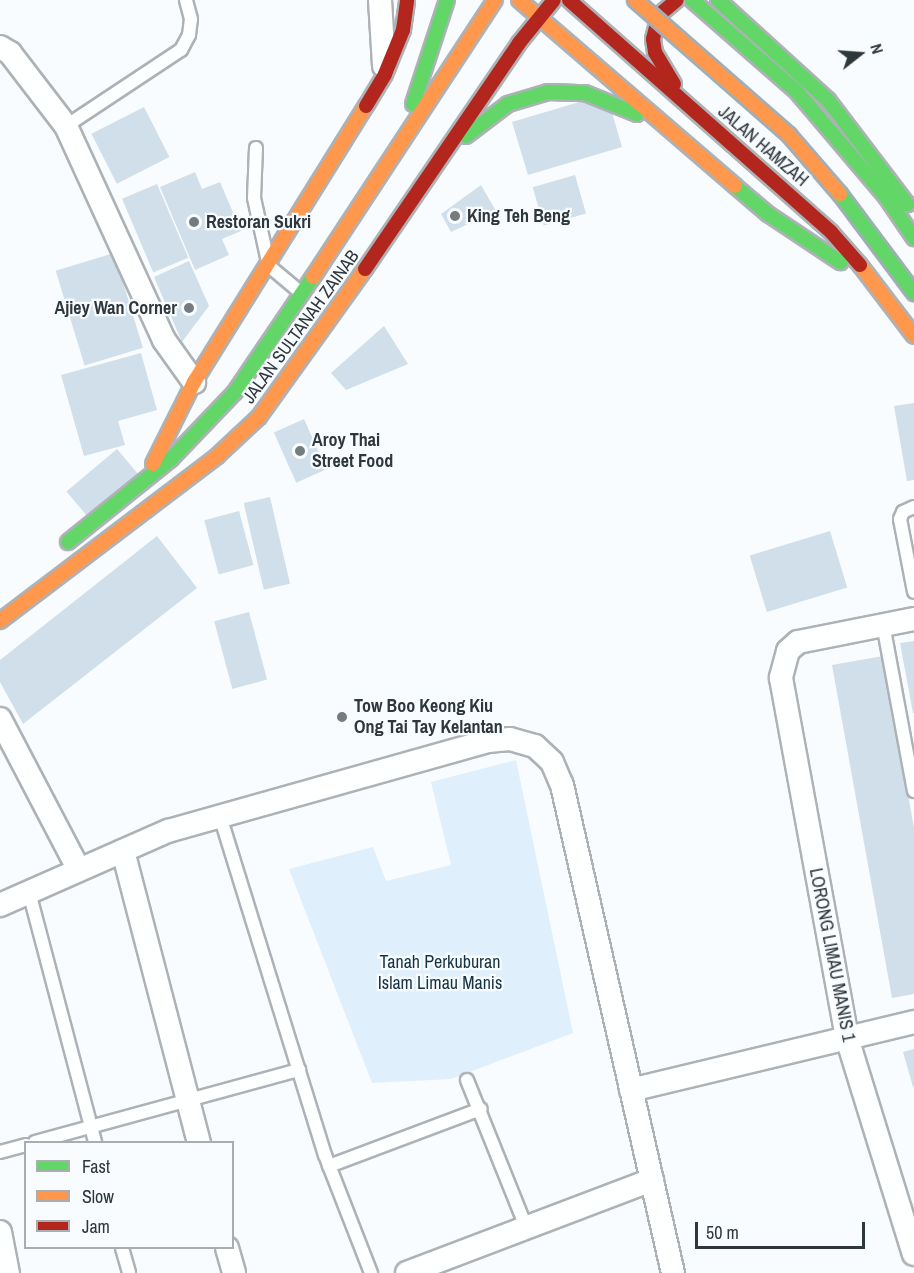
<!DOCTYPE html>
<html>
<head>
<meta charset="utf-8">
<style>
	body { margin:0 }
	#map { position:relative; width:914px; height:1273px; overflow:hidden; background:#f9fcfe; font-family:"Archivo Narrow",sans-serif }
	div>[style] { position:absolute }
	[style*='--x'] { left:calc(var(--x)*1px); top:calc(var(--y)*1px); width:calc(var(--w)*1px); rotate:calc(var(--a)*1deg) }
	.green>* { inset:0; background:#dfeffb }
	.building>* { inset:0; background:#d0dfe9; transform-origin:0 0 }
	.roads { filter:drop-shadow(2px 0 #adb2b6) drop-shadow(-2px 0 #adb2b6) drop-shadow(0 2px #adb2b6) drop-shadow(0 -2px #adb2b6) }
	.lane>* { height:12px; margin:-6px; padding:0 6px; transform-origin:6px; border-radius:6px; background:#feffff }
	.street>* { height:22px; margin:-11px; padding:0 11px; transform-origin:11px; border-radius:11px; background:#feffff }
	.fast>* { height:14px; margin:-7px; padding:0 7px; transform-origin:7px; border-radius:7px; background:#63d668 }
	.slow>* { height:14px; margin:-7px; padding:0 7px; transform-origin:7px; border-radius:7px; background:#ff974d }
	.jam>* { height:14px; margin:-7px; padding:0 7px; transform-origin:7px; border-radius:7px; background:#b3261e }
	.bridges { filter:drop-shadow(2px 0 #a0aeb6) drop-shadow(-2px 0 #a0aeb6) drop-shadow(0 2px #a0aeb6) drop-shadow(0 -2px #a0aeb6) }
	.fast-bridge>* { height:14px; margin:-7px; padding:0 7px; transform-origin:7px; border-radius:7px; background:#63d668 }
	.slow-bridge>* { height:14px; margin:-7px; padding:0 7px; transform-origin:7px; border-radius:7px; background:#ff974d }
	.dots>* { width:16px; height:16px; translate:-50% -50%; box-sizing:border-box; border:3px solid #f8fcff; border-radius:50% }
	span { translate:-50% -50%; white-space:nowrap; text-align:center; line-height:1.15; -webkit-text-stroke:4.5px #f8fcff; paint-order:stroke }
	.street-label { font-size:18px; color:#2e373c }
	.poi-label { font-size:18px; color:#2e373c; font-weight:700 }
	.left { translate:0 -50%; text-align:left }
	.right { translate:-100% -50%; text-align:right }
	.park-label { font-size:18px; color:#143345 }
	.legend { position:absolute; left:24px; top:1141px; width:210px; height:108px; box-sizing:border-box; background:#f8fcff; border:2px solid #a7adb1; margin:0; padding:8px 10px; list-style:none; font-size:18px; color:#2e373c }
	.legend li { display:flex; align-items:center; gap:12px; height:30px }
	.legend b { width:30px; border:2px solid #a7adb1 }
	.north { position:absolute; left:830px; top:24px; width:60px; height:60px; -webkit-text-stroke:4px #f8fcff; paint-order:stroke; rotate:73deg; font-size:16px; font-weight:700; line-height:24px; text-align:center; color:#2e373c }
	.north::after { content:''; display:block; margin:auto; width:21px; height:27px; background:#2e373c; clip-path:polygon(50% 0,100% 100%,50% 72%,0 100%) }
	.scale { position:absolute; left:695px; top:1222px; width:170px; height:27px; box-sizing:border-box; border:3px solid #2e373c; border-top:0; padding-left:8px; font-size:18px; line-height:21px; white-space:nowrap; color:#2e373c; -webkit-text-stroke:4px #f8fcff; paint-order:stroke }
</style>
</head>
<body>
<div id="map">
	<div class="green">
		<div style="clip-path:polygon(516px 760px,573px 1033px,451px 1079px,372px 1083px,289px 869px,373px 847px,386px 881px,451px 865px,431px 782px)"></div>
	</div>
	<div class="building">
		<div style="clip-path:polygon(586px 100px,611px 109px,622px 147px,528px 175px,512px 122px)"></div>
		<div style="left:144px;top:107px;width:56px;height:59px;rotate:63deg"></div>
		<div style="clip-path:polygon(195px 172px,202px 189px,220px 182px,241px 231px,222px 239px,229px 255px,195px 270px,160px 187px)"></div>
		<div style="left:575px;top:175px;width:40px;height:44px;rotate:74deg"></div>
		<div style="left:157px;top:184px;width:80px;height:38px;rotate:67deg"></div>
		<div style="clip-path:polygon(481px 185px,496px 211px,451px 232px,441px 214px)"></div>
		<div style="left:114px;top:253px;width:99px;height:61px;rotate:73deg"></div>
		<div style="clip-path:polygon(189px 261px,209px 306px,182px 342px,154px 277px)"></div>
		<div style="clip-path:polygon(384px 326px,408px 364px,346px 390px,331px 373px)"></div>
		<div style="clip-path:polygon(141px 353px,157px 410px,118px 421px,125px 445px,84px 456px,61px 375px)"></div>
		<div style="clip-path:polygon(914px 403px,914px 480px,907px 481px,894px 406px)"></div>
		<div style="left:304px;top:419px;width:55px;height:33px;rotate:66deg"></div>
		<div style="left:117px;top:449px;width:33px;height:66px;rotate:50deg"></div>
		<div style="left:270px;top:497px;width:89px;height:27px;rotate:77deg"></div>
		<div style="left:239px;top:511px;width:56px;height:36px;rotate:75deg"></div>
		<div style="left:830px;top:531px;width:59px;height:84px;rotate:73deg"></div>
		<div style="clip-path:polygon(157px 536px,197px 588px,23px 724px,0 682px,0 660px)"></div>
		<div style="left:249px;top:612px;width:70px;height:36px;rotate:75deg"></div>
		<div style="clip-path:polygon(914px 641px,914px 713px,913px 713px,900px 643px)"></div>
		<div style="clip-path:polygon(883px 656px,914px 828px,914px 994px,892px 998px,832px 665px)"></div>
		<div style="clip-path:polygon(914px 1049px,914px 1087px,913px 1087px,903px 1052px)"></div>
	</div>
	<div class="roads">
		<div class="lane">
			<div style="--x:66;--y:126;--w:138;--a:-33.5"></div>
			<div style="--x:181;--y:50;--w:17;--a:-62"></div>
			<div style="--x:189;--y:35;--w:16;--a:-83"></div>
			<div style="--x:191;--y:19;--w:20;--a:-105"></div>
			<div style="--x:256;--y:148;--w:50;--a:92.3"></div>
			<div style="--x:254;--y:198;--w:70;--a:77.6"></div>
			<div style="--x:269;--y:266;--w:40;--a:40"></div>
			<div style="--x:914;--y:507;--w:12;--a:156"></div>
			<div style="--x:903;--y:512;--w:8;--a:113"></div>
			<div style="--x:900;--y:519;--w:74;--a:79.1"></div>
			<div style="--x:883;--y:624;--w:170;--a:79.5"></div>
			<div style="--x:220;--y:816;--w:355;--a:72.8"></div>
			<div style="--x:325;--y:1155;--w:127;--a:68.7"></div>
			<div style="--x:29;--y:892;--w:259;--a:75.2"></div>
			<div style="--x:467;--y:1080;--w:158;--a:68.1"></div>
			<div style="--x:35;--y:1142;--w:274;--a:-15.3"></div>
			<div style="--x:0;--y:1152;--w:27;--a:-15"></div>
			<div style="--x:329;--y:1166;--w:162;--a:-20.6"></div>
			<div style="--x:122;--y:1248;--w:26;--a:74"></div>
		</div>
		<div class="street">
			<div style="--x:380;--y:0;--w:66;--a:86.5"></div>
			<div style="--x:0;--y:47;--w:12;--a:31"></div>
			<div style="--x:10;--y:53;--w:92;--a:52.5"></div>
			<div style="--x:66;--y:126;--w:235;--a:65.4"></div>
			<div style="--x:164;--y:340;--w:52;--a:54.5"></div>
			<div style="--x:914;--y:619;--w:118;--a:168.8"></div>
			<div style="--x:798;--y:642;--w:13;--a:138"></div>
			<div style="--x:788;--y:651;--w:28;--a:105"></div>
			<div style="--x:781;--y:678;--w:366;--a:79.6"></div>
			<div style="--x:847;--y:1038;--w:226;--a:72.8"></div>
			<div style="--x:0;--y:719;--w:170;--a:62.4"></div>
			<div style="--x:123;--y:851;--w:301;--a:75.4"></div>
			<div style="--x:0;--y:905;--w:184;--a:-23.8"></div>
			<div style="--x:168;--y:831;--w:332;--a:-15.7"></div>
			<div style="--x:488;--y:741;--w:22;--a:-5"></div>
			<div style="--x:510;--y:739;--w:26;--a:16"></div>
			<div style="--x:535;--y:746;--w:23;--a:43"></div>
			<div style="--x:552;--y:762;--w:25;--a:67"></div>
			<div style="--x:562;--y:785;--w:500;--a:77.19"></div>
			<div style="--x:631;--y:1090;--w:291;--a:-13.5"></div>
			<div style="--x:0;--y:1232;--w:42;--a:79"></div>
			<div style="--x:227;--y:1248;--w:26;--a:74"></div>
			<div style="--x:407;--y:1273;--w:262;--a:-20.8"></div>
		</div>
		<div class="fast">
			<div style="--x:692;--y:0;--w:140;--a:41.2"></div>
			<div style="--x:797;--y:92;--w:138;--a:49.7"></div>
			<div style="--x:886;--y:197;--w:50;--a:55.7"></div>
			<div style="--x:718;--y:0;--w:149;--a:42.3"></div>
			<div style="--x:828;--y:100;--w:131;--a:52.8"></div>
			<div style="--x:413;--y:104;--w:109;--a:-71.9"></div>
			<div style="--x:466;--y:136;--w:53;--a:-37.3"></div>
			<div style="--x:508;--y:104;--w:42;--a:-16.7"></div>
			<div style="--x:548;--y:92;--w:37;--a:2"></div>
			<div style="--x:585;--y:93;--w:56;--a:22"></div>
			<div style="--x:735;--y:186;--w:43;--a:40.3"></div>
			<div style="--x:768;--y:214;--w:87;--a:33.7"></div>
			<div style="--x:68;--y:542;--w:132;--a:-38.9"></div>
			<div style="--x:171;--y:459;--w:93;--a:-46.3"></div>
			<div style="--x:235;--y:392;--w:139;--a:-55.9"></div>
		</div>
		<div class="slow">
			<div style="--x:519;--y:0;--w:285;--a:40.7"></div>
			<div style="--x:860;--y:265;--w:89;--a:52.7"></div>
			<div style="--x:313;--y:277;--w:331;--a:-56.7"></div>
			<div style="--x:153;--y:464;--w:92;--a:-63.4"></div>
			<div style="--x:194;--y:382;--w:325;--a:-58.1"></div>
			<div style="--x:0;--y:621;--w:273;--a:-37.2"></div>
			<div style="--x:217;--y:456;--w:57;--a:-42.9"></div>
			<div style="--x:259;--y:417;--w:182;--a:-54.4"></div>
		</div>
		<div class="jam">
			<div style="--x:569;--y:0;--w:350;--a:41.5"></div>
			<div style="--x:831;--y:232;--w:44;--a:48.7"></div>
			<div style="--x:674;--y:84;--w:37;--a:-121"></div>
			<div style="--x:655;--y:52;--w:13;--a:-99"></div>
			<div style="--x:653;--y:39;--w:25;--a:-76"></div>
			<div style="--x:659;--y:15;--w:23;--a:-40"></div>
			<div style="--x:366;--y:106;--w:37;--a:-59"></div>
			<div style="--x:385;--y:74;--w:48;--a:-67.8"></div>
			<div style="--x:403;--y:30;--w:30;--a:-82"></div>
			<div style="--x:365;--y:269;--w:273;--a:-55.7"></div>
			<div style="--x:519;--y:43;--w:55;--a:-50.9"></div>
		</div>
	</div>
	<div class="bridges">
		<div class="fast-bridge">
			<div style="--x:840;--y:194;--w:124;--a:53.2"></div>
		</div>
		<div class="slow-bridge">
			<div style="--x:635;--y:0;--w:205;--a:41.2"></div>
			<div style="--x:789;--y:135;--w:78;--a:49.2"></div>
		</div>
	</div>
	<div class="dots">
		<div style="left:455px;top:216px;background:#757c80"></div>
		<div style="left:194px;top:222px;background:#757c80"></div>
		<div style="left:189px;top:308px;background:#757c80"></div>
		<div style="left:300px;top:451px;background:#757c80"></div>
		<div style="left:342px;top:717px;background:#757c80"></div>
	</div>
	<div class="street-label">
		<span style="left:763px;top:146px;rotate:41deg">JALAN HAMZAH</span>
		<span style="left:301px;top:327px;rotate:-54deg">JALAN SULTANAH ZAINAB</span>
		<span style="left:832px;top:955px;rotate:79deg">LORONG LIMAU MANIS 1</span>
	</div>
	<div class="poi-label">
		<span class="left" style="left:467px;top:216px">King Teh Beng</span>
		<span class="left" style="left:206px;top:222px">Restoran Sukri</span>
		<span class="right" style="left:177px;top:308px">Ajiey Wan Corner</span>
		<span class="left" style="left:312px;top:451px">Aroy Thai<br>Street Food</span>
		<span class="left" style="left:354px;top:717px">Tow Boo Keong Kiu<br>Ong Tai Tay Kelantan</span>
	</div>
	<div class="park-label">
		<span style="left:440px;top:973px">Tanah Perkuburan<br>Islam Limau Manis</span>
	</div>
	<ul class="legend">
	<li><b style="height:8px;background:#63d668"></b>Fast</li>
	<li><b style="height:8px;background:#ff974d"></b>Slow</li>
	<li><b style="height:8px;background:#b3261e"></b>Jam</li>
	</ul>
	<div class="north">N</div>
	<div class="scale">50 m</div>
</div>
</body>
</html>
